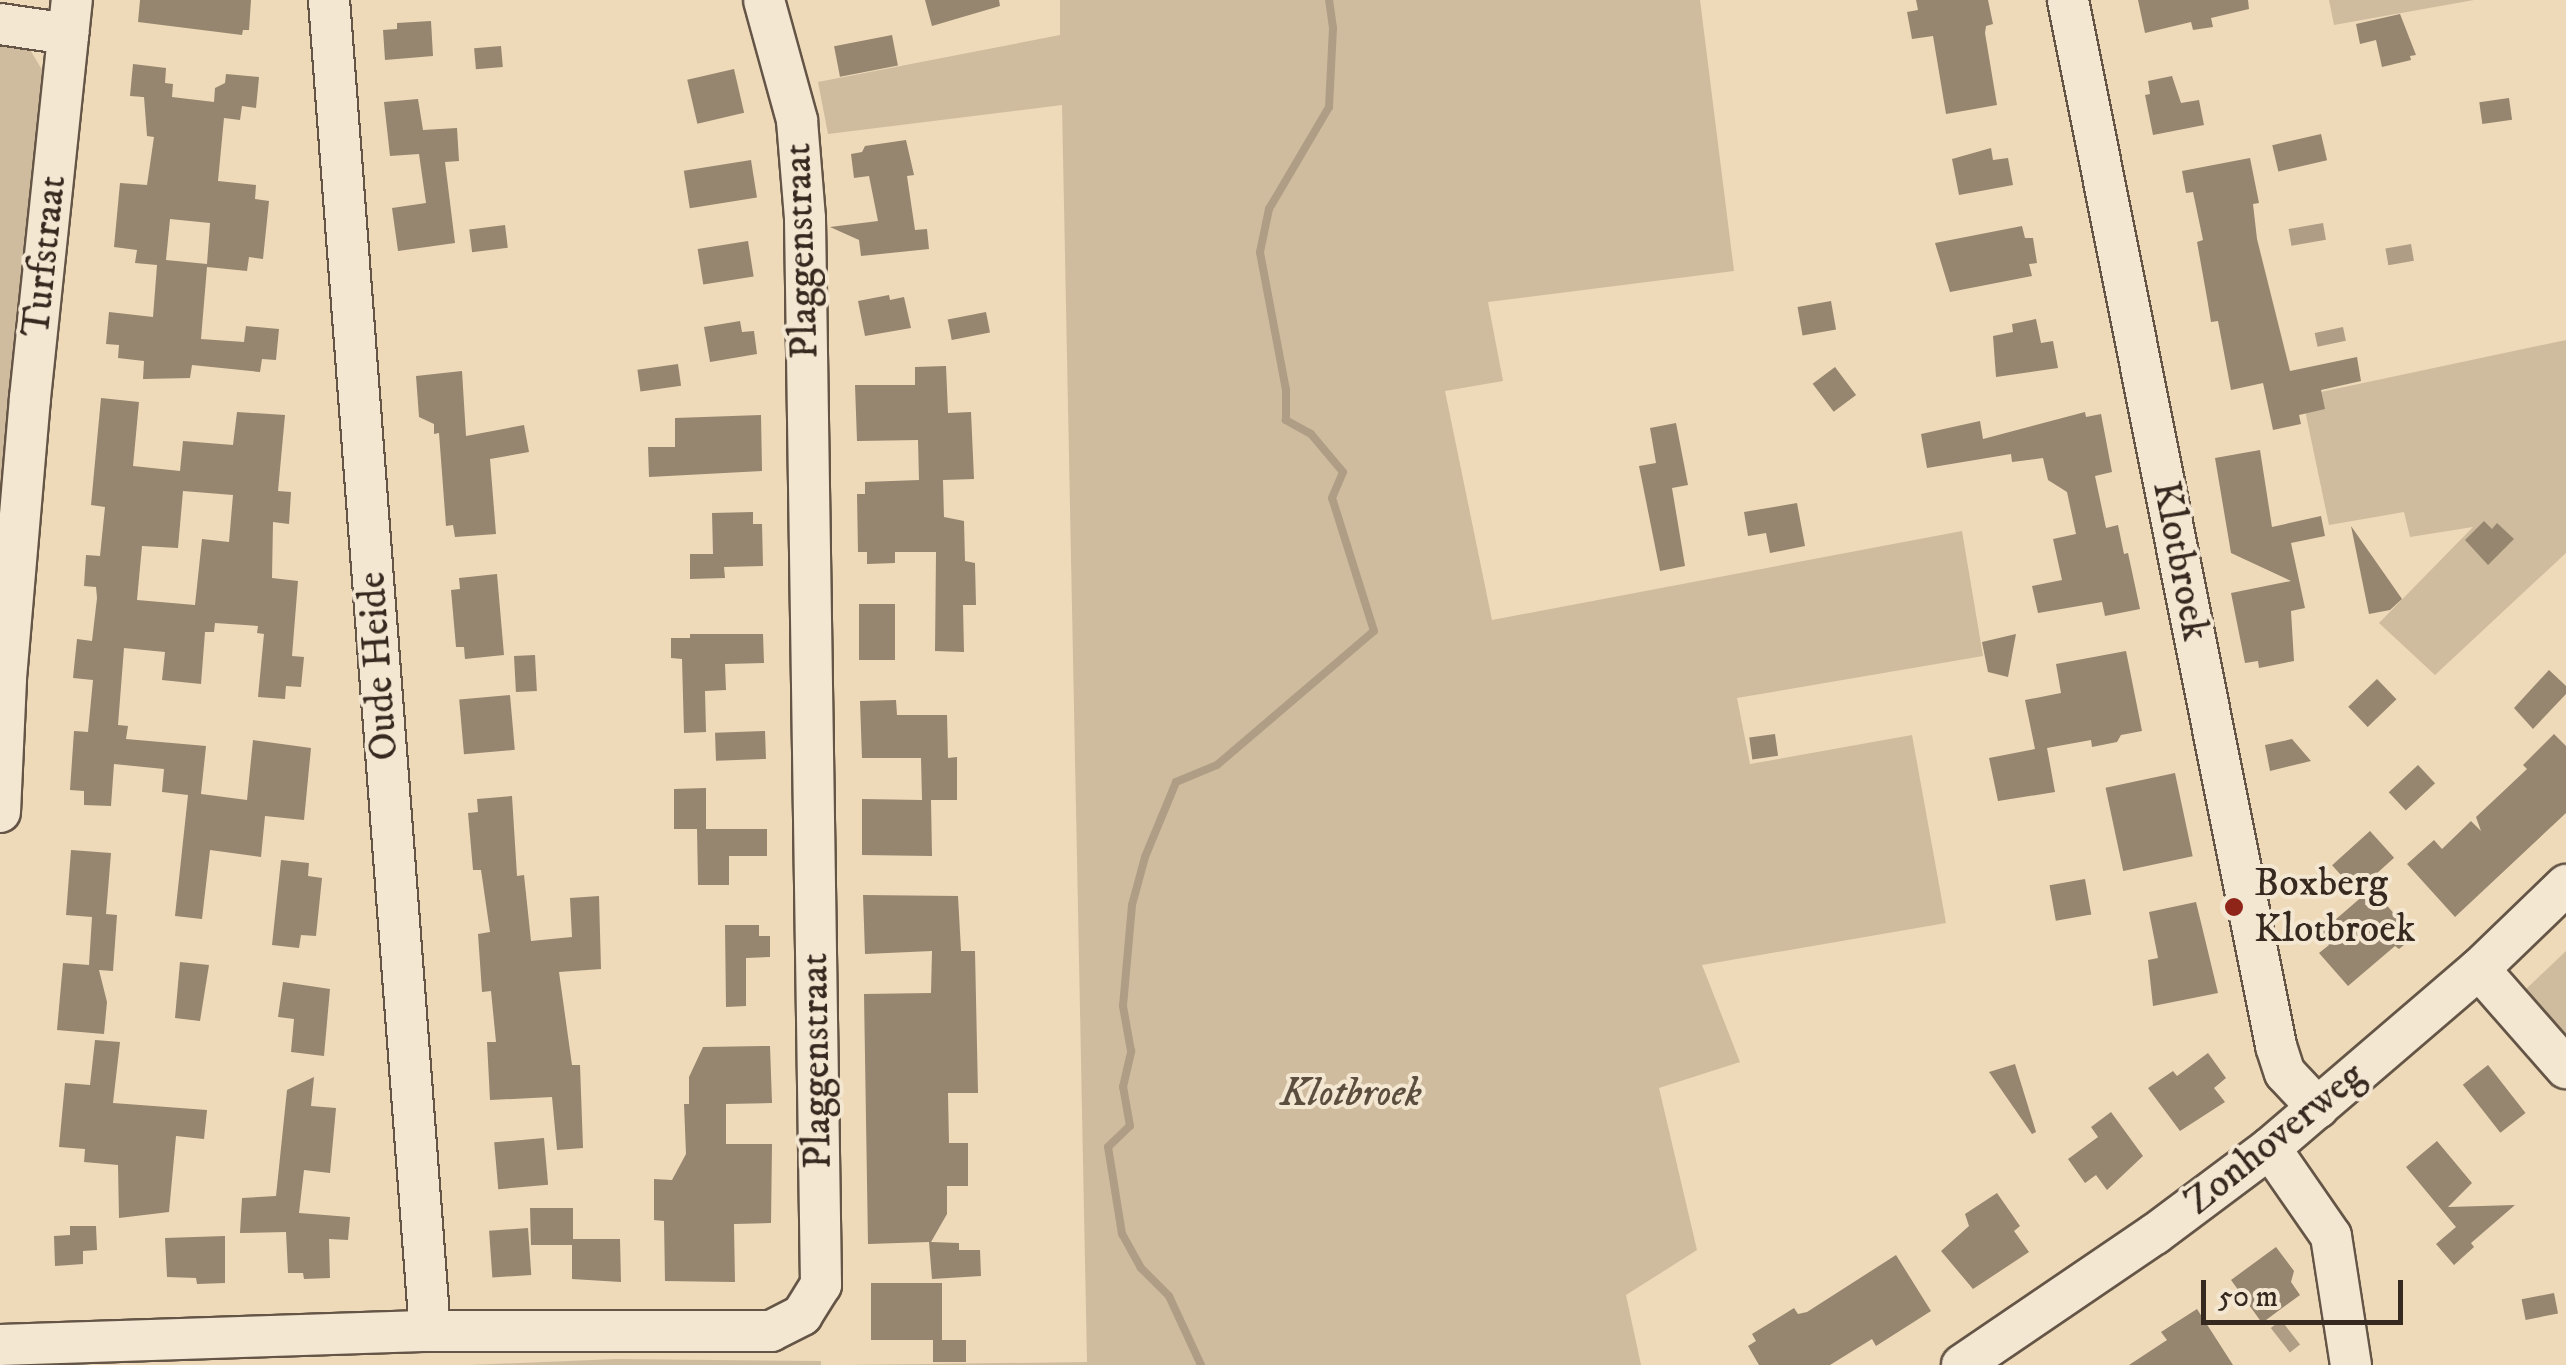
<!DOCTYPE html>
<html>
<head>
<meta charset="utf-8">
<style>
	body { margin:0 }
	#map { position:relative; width:2566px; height:1365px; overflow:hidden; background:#eedab9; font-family:"IM FELL DW Pica",serif }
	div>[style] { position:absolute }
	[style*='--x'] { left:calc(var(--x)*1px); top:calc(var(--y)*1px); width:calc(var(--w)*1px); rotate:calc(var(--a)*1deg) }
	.green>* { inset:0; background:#cfbc9f }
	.water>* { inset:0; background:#af9e85; transform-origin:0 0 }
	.stream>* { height:8px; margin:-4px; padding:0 4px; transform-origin:4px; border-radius:4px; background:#af9e85 }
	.building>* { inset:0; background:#96856f; transform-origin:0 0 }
	.roads { filter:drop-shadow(2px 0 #645546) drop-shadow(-2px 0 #645546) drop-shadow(0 2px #645546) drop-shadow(0 -2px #645546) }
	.minor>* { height:40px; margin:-20px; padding:0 20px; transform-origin:20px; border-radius:20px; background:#f4e7d2 }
	.dots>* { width:28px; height:28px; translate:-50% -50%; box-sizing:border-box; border:5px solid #f4e7d2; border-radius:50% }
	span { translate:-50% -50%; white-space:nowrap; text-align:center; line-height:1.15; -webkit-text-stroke:8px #f4e7d2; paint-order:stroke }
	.street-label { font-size:40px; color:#36291f }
	.poi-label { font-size:40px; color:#36291f }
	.left { translate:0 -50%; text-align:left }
	.park-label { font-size:40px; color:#5c4e3f; font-style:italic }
	.scale { position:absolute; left:2201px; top:1280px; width:202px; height:45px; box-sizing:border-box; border:5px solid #36291f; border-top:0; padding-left:12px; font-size:30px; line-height:35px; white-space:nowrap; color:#36291f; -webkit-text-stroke:8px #f4e7d2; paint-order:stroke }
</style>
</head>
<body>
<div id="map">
	<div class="green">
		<div style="clip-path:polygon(1060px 0,1700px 0,1734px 271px,1488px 302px,1503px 381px,1445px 391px,1492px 620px,1962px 531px,1983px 656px,1737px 698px,1750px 764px,1912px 735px,1946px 923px,1702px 965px,1740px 1062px,1659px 1088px,1697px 1250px,1626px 1295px,1641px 1365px,848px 1365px,1087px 1362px,1062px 105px,828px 134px,818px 82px,1060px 35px)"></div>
		<div style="clip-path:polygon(2329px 0,2474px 0,2334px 25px)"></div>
		<div style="clip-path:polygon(0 38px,29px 48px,47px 78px,0 527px)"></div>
		<div style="clip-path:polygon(2566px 340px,2566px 553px,2435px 675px,2379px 623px,2473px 527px,2410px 537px,2404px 512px,2329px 525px,2302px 396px)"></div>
		<div style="clip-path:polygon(2566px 951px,2566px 1036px,2524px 991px)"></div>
		<div style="clip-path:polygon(616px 1359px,821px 1361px,821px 1365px,470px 1365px)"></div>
	</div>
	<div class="water">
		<div style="left:2323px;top:223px;width:17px;height:35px;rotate:80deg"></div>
		<div style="left:2411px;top:244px;width:17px;height:26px;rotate:80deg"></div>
		<div style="left:2343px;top:327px;width:14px;height:29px;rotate:78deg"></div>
		<div style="left:2281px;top:1320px;width:31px;height:13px;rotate:52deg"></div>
	</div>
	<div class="stream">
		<div style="--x:1201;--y:1365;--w:76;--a:-114.9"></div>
		<div style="--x:1169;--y:1296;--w:40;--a:-135"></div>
		<div style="--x:1141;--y:1268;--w:39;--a:-119"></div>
		<div style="--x:1122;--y:1234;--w:88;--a:-99.1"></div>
		<div style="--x:1108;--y:1147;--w:30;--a:-44"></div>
		<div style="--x:1130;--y:1126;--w:40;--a:-100"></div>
		<div style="--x:1123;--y:1087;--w:37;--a:-77"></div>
		<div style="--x:1131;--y:1051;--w:46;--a:-100.1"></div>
		<div style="--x:1123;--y:1006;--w:101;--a:-84.9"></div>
		<div style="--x:1132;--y:905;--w:50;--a:-74.8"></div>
		<div style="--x:1145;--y:857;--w:81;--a:-67.5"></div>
		<div style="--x:1176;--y:782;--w:44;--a:-22.5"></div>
		<div style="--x:1217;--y:765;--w:206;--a:-40.5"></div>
		<div style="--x:1374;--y:631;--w:139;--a:-107.5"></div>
		<div style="--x:1332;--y:498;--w:28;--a:-67"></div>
		<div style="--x:1343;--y:472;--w:50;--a:-130.1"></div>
		<div style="--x:1311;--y:434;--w:29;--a:-151"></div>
		<div style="--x:1286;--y:420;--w:30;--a:-90"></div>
		<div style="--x:1286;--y:390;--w:140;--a:-100.7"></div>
		<div style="--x:1260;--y:252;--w:44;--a:-78.2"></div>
		<div style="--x:1269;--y:209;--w:118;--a:-59.5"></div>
		<div style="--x:1329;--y:107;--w:79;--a:-87.1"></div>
		<div style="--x:1333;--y:28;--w:28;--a:-98"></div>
	</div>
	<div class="building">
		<div style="clip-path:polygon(140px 0,251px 0,249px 30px,243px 30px,242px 35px,138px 22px)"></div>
		<div style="clip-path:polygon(925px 0,999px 0,1000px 6px,932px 26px)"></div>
		<div style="clip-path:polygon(1916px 0,1988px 0,1993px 24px,1986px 26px,1985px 33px,1997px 105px,1946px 114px,1933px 36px,1912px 39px,1907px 12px,1918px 10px)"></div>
		<div style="clip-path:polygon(2138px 0,2248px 0,2249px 9px,2211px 18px,2213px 27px,2193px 30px,2191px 22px,2145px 33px)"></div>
		<div style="clip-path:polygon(2400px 14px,2416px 55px,2410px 56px,2411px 60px,2382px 67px,2376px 40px,2360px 44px,2356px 24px)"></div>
		<div style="clip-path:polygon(431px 21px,433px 56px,385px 60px,383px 30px,397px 29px,397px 23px)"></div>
		<div style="left:892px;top:35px;width:31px;height:59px;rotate:79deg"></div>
		<div style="left:501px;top:46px;width:21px;height:27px;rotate:85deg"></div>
		<div style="clip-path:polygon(evenodd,133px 64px,166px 68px,165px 83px,173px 84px,172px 97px,214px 102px,215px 88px,225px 83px,226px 74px,259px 77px,256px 108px,242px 106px,240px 120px,224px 118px,218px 181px,256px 185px,255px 199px,269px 201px,263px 259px,249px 257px,247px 271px,207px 267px,201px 339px,244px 342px,246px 326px,279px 329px,276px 360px,262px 359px,260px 372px,192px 365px,190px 378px,143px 379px,144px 361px,118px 358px,119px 345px,106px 344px,109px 312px,153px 317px,157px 265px,135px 263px,137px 250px,114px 247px,120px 183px,147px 185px,154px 137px,147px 136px,144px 97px,130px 96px,133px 64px,170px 219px,210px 223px,207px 264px,166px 260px,170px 219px)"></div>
		<div style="left:734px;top:69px;width:45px;height:48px;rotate:77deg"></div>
		<div style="clip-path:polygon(2172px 76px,2181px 103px,2199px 100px,2204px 125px,2153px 135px,2145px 95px,2150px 94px,2148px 81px)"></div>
		<div style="left:2509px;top:98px;width:22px;height:30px;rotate:82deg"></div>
		<div style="clip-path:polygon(418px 99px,423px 130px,457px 128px,459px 161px,445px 162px,455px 243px,398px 251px,392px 208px,426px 203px,419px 154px,390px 156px,384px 102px)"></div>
		<div style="left:2321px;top:134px;width:27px;height:50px;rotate:77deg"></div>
		<div style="clip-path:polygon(906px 140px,914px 175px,907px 176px,915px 230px,927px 229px,929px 249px,861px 256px,859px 240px,830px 227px,878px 221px,869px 176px,854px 178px,851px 154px,862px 152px,865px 146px)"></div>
		<div style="clip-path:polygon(1991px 148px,1993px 160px,2008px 158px,2013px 185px,1959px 195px,1952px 159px)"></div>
		<div style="clip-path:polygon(2250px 158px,2259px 203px,2253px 204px,2257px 239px,2290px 371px,2357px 357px,2361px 381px,2321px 390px,2325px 409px,2299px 415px,2301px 424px,2273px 430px,2263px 383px,2231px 390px,2218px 321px,2211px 322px,2207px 298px,2197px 242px,2203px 240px,2193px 192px,2186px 193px,2182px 171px)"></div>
		<div style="left:751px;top:160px;width:38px;height:68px;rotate:81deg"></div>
		<div style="left:505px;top:225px;width:23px;height:36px;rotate:83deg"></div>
		<div style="clip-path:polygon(2022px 226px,2025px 238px,2033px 238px,2037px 263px,2029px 264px,2032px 276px,1950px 292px,1935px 243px)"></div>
		<div style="left:748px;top:241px;width:36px;height:51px;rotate:81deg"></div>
		<div style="clip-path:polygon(889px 295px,890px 300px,904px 297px,911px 328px,865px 336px,858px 301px)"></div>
		<div style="left:1831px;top:301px;width:29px;height:34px;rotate:80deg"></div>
		<div style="left:986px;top:312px;width:21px;height:39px;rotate:79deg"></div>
		<div style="clip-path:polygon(2036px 319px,2041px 343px,2053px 341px,2058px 368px,1996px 377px,1993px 336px,2013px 332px,2012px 324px)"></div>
		<div style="clip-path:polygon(740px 321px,742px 332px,754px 331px,757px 354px,710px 362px,704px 327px)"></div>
		<div style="left:678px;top:364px;width:22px;height:41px;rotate:82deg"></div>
		<div style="clip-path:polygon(946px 366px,948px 413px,971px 412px,974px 479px,943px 480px,944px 517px,964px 521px,965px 561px,975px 563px,976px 605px,963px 605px,964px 652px,935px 651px,936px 552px,895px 552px,895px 563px,867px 564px,867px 552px,858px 552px,857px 494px,865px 494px,865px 482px,919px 480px,918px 440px,857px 441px,855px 385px,915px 385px,915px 367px)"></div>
		<div style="left:1835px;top:367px;width:35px;height:28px;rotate:53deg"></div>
		<div style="clip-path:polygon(462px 371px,466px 436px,524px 425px,529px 452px,490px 459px,496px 534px,455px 537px,453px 525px,446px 526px,439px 433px,434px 434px,434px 424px,419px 417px,416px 376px)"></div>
		<div style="clip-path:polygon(evenodd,101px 398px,139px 402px,133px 466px,180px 471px,183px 441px,233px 445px,237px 412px,285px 415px,278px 491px,291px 492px,289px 524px,273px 522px,272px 578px,298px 581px,292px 656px,304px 657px,301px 687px,286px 686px,285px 699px,258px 697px,264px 634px,257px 633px,258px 626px,215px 623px,214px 632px,205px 632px,201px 684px,162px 680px,165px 652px,124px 648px,118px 725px,128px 726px,126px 739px,206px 746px,201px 794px,247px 800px,253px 740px,311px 748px,304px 820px,265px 816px,261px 857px,210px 850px,202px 919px,175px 916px,188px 795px,162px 792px,164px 769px,114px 764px,111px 806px,84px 805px,84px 791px,70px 790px,74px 731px,88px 732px,93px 680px,73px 678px,77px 639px,92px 641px,97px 598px,96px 587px,84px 586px,86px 555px,100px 556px,105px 507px,91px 505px,101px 398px,183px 491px,233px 495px,229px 542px,202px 539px,195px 605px,137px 600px,142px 546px,178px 548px,183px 491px)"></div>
		<div style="clip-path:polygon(2085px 412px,2086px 417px,2101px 414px,2112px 472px,2095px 476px,2106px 528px,2118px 525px,2124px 554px,2128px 553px,2140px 609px,2105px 616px,2102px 602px,2038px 613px,2032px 586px,2062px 580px,2053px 539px,2076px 534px,2067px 492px,2048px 480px,2043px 458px,2012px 462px,2011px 454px,1927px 468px,1921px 434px,1980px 421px,1983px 439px)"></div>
		<div style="clip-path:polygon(761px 415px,762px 471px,649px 477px,648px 447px,675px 447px,675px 418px)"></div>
		<div style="clip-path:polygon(1676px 423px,1688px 485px,1672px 488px,1685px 566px,1660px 571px,1639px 466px,1656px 463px,1650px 428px)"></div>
		<div style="clip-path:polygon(2260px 450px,2272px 527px,2321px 516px,2325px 536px,2291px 543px,2305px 608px,2291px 611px,2294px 661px,2259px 668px,2258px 661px,2245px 663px,2231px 593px,2291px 581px,2231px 553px,2215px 458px)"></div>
		<div style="clip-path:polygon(1797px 503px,1805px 546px,1770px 553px,1766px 533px,1748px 536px,1744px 512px)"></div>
		<div style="clip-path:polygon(753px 512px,753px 524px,762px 524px,763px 566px,724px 567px,725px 578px,690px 579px,690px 554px,713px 554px,712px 513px)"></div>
		<div style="clip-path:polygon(2484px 521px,2492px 529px,2497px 523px,2514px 539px,2488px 565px,2465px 540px)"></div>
		<div style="clip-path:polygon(2351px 526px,2402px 599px,2390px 610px,2369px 614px)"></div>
		<div style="clip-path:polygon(497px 574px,504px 655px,465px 659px,464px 647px,456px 647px,451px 590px,460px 589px,459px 578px)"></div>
		<div style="left:859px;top:604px;width:36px;height:56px"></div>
		<div style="clip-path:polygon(690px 634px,763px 634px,764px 663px,725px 664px,726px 690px,705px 691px,706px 732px,684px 733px,682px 659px,671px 658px,671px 638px,690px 638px)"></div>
		<div style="clip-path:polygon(2016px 634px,2008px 677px,1988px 672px,1982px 642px)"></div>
		<div style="clip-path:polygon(2126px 651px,2142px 731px,2121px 735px,2117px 742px,2092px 747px,2091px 740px,2047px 748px,2055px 792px,1998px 801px,1989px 758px,2035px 749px,2025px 700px,2061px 693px,2056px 664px)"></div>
		<div style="left:535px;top:655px;width:36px;height:21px;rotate:87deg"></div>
		<div style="clip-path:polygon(2549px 670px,2566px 686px,2566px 694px,2533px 729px,2514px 708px)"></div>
		<div style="left:2377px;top:679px;width:28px;height:40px;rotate:46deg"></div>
		<div style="left:510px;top:695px;width:55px;height:51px;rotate:85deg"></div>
		<div style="clip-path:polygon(896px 700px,897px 715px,947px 715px,948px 758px,957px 757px,957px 800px,931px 800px,932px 856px,862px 855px,862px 799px,922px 800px,921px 758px,862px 758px,860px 701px)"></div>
		<div style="left:765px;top:731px;width:28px;height:50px;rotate:88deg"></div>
		<div style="left:1775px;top:734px;width:22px;height:26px;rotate:82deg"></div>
		<div style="clip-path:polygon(2554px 734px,2566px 746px,2566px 813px,2455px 917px,2407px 864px,2434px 840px,2442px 849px,2471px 821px,2481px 831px,2476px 817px,2527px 769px,2523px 765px)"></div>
		<div style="clip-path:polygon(2292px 739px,2311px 761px,2270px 771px,2265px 745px)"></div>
		<div style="left:2418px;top:765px;width:25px;height:40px;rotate:47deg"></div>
		<div style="left:2175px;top:773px;width:85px;height:71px;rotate:78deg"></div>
		<div style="clip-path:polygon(706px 788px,706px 829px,767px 829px,767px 856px,729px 856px,729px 885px,698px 885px,697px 829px,674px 829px,674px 789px)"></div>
		<div style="clip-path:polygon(512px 796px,517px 876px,524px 875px,531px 941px,572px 937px,570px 898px,599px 896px,601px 969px,559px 972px,572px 1065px,580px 1065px,583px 1148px,557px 1150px,552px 1097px,490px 1100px,487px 1042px,496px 1042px,491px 991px,482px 992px,478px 934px,490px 932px,481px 870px,473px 870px,468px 813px,478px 812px,477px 799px)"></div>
		<div style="left:2370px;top:831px;width:36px;height:51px;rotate:48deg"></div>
		<div style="clip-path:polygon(71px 850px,111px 853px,106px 914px,117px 915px,113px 971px,99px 970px,107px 1002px,104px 1034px,57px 1030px,63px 963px,89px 965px,92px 917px,66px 915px)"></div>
		<div style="clip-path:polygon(281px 860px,309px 863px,308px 876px,322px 878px,316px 936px,301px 935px,299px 948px,272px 945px)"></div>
		<div style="left:2085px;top:879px;width:36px;height:36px;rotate:80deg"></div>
		<div style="clip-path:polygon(2372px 888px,2414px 937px,2399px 949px,2395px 946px,2348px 986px,2319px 953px,2329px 945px,2320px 933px)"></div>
		<div style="clip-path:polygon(863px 895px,958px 896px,961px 951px,975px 951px,978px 1093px,948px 1093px,949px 1143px,968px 1143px,968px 1186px,947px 1186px,947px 1214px,931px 1242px,959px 1243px,959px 1250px,980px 1250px,981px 1276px,932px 1279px,929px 1242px,868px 1244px,864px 994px,931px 993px,932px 951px,865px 954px)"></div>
		<div style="clip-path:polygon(2196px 902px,2218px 993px,2153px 1006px,2148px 960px,2158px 958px,2149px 912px)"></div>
		<div style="clip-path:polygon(725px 925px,759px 925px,759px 936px,770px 936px,770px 957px,746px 958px,746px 1006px,726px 1007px)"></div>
		<div style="clip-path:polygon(180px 962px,209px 965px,200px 1021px,175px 1018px)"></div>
		<div style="clip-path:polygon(283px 982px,330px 989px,324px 1056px,291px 1052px,294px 1019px,278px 1017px)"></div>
		<div style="clip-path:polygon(95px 1040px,120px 1042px,113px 1103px,207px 1110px,204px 1139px,176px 1136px,169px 1212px,119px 1218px,118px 1165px,84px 1162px,85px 1149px,59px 1147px,65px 1083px,90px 1085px)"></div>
		<div style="clip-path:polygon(770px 1046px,772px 1103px,726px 1104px,726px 1144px,772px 1144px,771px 1223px,734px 1224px,735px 1282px,665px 1281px,664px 1221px,654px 1220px,654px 1179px,672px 1180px,686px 1154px,684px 1104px,689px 1104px,689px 1077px,703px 1047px)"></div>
		<div style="clip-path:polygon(2208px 1053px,2226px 1078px,2214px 1088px,2225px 1102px,2180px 1131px,2148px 1088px,2173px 1071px,2177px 1076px)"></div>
		<div style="clip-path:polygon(2015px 1064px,2036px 1132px,2032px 1134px,1989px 1072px)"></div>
		<div style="left:2488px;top:1065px;width:61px;height:32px;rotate:52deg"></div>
		<div style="clip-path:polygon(314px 1077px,311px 1106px,336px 1108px,330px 1173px,304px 1170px,299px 1213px,350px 1217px,348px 1240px,329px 1239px,330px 1278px,304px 1279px,303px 1273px,288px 1273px,286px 1232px,240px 1233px,242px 1198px,276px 1196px,287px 1090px)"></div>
		<div style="clip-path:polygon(2111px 1112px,2143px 1156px,2107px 1190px,2096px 1175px,2085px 1183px,2068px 1159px,2098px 1137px,2091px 1127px)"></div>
		<div style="left:544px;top:1138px;width:47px;height:50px;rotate:85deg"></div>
		<div style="clip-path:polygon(2437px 1141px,2472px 1183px,2448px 1207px,2515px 1205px,2471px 1243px,2474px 1247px,2454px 1265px,2436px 1244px,2456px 1227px,2406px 1167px)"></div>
		<div style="clip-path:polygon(1997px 1193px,2020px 1226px,2014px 1231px,2029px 1252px,1973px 1289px,1941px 1251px,1969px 1226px,1965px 1214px)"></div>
		<div style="clip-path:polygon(530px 1208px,573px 1208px,573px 1239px,620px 1239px,621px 1282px,572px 1279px,572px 1245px,531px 1245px)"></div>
		<div style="clip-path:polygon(70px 1226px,96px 1226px,97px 1250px,83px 1251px,83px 1264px,55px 1266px,54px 1236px,70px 1235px)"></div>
		<div style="left:528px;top:1228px;width:47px;height:39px;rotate:86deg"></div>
		<div style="clip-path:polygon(225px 1236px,225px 1283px,197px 1284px,196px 1278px,167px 1277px,165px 1238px)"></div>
		<div style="clip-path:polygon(2276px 1247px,2294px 1271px,2291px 1282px,2300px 1295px,2262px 1323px,2231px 1280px)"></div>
		<div style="clip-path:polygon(1896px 1255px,1931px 1311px,1876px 1346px,1872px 1339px,1830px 1365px,1759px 1365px,1748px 1346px,1756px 1341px,1752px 1334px,1794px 1308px,1798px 1314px,1807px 1312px)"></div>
		<div style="left:942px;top:1283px;width:57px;height:71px;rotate:90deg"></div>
		<div style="left:2554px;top:1293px;width:21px;height:33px;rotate:79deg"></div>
		<div style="clip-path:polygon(2197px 1309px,2233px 1365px,2129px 1365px,2167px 1340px,2161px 1332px)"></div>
		<div style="left:933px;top:1340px;width:33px;height:22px"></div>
	</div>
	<div class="roads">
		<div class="minor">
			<div style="--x:329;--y:0;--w:1335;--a:85.66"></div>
			<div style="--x:2068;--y:0;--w:1066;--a:78.75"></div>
			<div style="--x:2276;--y:1046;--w:28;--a:72"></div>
			<div style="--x:2285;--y:1073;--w:48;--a:46.7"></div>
			<div style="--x:0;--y:24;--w:69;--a:8.4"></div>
			<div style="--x:0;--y:812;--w:134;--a:-87.4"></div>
			<div style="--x:6;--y:678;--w:281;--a:-85.1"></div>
			<div style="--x:30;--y:398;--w:400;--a:-84"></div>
			<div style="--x:2479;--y:969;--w:132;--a:48.7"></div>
			<div style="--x:2270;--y:1148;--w:107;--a:55.3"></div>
			<div style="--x:2331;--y:1236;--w:131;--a:81.2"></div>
			<div style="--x:0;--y:1345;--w:430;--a:-1.9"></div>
			<div style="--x:430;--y:1331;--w:341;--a:0"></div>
			<div style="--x:771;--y:1331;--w:35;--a:-27"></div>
			<div style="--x:802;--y:1315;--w:36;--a:-58"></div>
			<div style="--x:821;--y:1285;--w:1067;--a:-90.86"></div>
			<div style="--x:805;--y:218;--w:98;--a:-94.7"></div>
			<div style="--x:797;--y:120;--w:124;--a:-105.4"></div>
			<div style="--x:1962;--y:1365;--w:233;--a:-34.2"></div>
			<div style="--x:2155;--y:1234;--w:144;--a:-36.8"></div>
			<div style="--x:2270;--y:1148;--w:275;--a:-40.6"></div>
			<div style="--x:2479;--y:969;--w:121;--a:-44"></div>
		</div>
	</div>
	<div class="dots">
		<div style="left:2234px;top:907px;background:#8f2418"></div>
	</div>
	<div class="street-label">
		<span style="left:802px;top:251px;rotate:-92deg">Plaggenstraat</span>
		<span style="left:45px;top:256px;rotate:-84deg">Turfstraat</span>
		<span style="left:2180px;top:561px;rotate:79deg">Klotbroek</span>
		<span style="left:379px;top:666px;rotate:-94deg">Oude Heide</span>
		<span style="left:817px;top:1061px;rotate:-91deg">Plaggenstraat</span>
		<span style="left:2275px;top:1139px;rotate:-39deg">Zonhoverweg</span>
	</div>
	<div class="poi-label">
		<span class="left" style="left:2254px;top:907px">Boxberg<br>Klotbroek</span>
	</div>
	<div class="park-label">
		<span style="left:1351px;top:1094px">Klotbroek</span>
	</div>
	<div class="scale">50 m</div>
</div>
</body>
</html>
